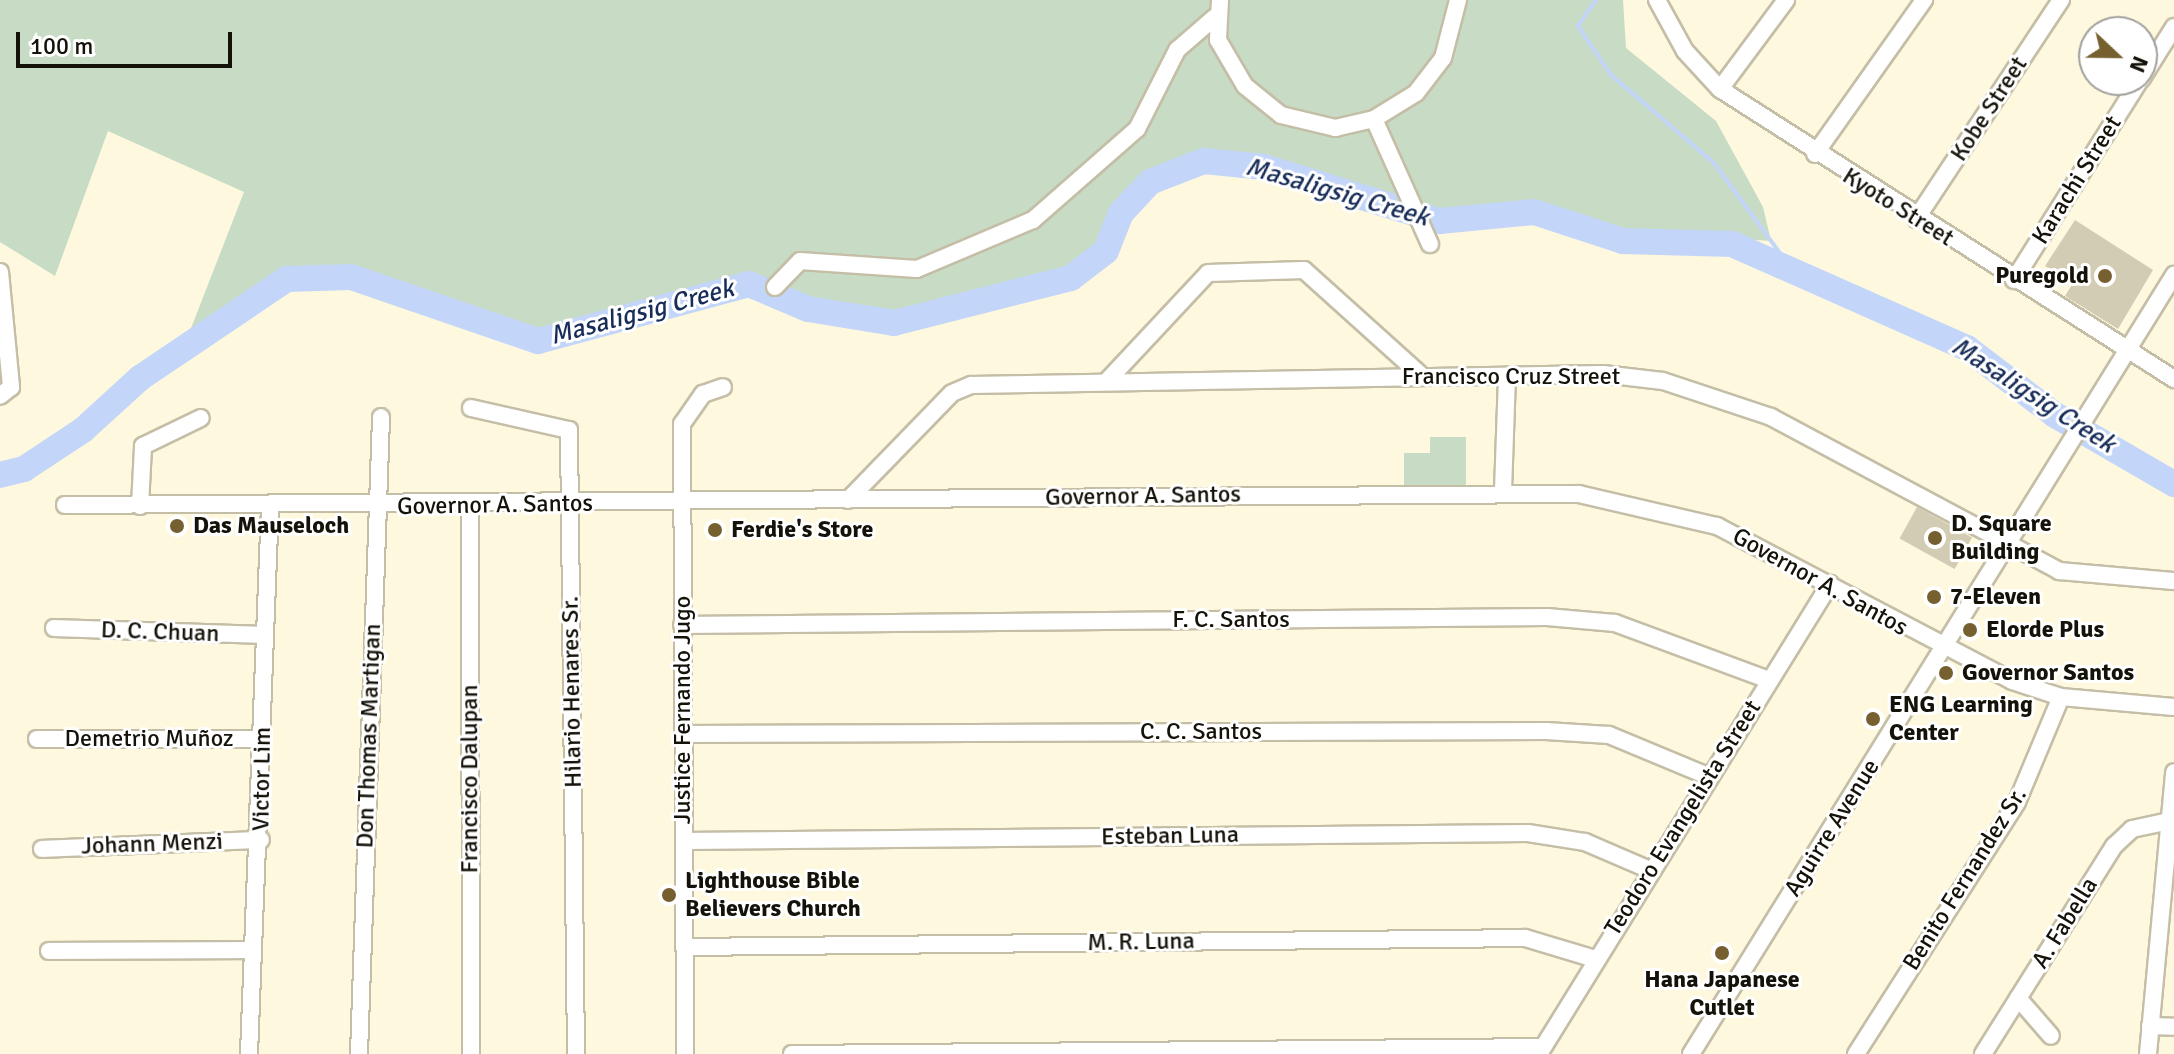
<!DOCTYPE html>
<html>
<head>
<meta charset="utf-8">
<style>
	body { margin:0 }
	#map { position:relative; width:2174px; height:1054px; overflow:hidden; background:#fef8df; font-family:Signika,sans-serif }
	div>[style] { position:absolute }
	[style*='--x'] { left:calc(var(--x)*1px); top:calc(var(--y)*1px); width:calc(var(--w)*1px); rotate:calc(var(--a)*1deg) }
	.green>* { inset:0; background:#c7dbc5 }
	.stream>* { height:4px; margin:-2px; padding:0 2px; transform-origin:2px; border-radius:2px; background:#c3d6f9 }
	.river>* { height:26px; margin:-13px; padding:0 13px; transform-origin:13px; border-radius:13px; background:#c3d6f9 }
	.building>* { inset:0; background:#d2ccb4; transform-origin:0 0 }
	.roads { filter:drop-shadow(2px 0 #c5bea7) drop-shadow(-2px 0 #c5bea7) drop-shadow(0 2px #c5bea7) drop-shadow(0 -2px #c5bea7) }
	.minor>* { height:16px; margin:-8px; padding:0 8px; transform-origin:8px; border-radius:8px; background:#fff }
	.dots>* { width:22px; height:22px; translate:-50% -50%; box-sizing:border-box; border:4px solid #fff; border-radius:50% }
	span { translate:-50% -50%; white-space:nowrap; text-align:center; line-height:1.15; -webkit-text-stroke:6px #fff; paint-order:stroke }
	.street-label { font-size:24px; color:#141209 }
	.poi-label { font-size:24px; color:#141209; font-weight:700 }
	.right { translate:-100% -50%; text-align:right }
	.left { translate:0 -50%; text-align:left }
	.water-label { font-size:26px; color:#172c58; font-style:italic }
	.north { position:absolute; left:2078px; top:16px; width:80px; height:80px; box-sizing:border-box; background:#fff; border:2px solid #a1a09d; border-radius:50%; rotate:112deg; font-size:22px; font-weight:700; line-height:32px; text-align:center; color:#141209 }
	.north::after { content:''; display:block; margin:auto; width:28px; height:36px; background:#76602f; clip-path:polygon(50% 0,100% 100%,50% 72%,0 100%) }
	.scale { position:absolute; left:16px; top:32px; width:216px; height:36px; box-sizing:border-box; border:4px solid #141209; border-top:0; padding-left:10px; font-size:24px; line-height:28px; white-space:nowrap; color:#141209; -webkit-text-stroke:6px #fff; paint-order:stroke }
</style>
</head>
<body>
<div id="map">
	<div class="green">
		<div style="clip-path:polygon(0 0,1623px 0,1626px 48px,1716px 121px,1763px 207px,1771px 241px,1624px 231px,1535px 202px,1440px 221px,1264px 167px,1204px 161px,1150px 182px,1121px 213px,1106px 251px,1071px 278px,894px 323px,808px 309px,749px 284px,538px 341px,351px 277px,288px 279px,181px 354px,244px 192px,108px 131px,55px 276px,0 242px)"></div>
		<div style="clip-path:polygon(1430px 437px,1466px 437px,1466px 484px,1458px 490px,1404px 485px,1404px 453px,1430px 453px)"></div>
	</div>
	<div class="stream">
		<div style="--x:1596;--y:0;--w:32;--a:125"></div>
		<div style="--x:1578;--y:26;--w:59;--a:56"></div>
		<div style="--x:1611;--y:75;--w:135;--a:40.5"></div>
		<div style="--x:1714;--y:163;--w:144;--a:53.8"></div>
	</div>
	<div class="river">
		<div style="--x:0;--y:475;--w:25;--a:-14"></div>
		<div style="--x:24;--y:469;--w:71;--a:-33.5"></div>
		<div style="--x:83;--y:430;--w:77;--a:-42.4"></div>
		<div style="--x:140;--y:378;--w:177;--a:-34"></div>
		<div style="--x:287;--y:279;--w:64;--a:-1.8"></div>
		<div style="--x:351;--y:277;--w:198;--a:18.9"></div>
		<div style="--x:538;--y:341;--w:219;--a:-15.1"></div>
		<div style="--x:749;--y:284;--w:64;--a:23"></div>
		<div style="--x:808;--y:309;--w:87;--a:9.2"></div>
		<div style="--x:894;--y:323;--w:183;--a:-14.3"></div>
		<div style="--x:1071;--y:278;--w:44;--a:-37.6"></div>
		<div style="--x:1106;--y:251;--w:41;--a:-68.5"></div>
		<div style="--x:1121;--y:213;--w:42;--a:-46.9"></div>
		<div style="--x:1150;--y:182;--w:58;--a:-21.3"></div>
		<div style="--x:1204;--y:161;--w:60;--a:5.7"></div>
		<div style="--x:1264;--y:167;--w:184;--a:17.1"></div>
		<div style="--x:1440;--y:221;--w:94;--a:-5.5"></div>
		<div style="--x:1534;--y:212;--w:94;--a:18"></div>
		<div style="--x:1623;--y:241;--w:109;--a:1.6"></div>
		<div style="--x:1732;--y:244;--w:257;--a:23.9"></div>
		<div style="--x:1967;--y:348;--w:111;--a:37.3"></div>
		<div style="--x:2055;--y:415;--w:138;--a:30.1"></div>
	</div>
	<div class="building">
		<div style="clip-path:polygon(2075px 220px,2153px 270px,2118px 329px,2065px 296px,2073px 283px,2045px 266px)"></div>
		<div style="left:1917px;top:507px;width:63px;height:36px;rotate:29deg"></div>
	</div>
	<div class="roads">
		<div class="minor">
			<div style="--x:1220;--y:0;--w:40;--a:92.9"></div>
			<div style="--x:1218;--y:40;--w:53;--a:59.6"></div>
			<div style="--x:1245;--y:86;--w:46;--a:38.9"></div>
			<div style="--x:1281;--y:115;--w:56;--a:13.5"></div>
			<div style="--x:1335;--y:128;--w:40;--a:-13"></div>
			<div style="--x:1374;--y:119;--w:49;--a:-31.8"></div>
			<div style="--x:1416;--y:93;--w:44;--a:-52.4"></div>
			<div style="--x:1443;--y:58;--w:60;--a:-75.5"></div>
			<div style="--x:1657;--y:0;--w:58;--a:61.2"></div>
			<div style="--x:1685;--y:51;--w:52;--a:47.4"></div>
			<div style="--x:1720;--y:89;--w:539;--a:32.57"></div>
			<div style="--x:2142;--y:78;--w:60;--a:-57.9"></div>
			<div style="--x:1720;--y:89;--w:111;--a:-53.4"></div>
			<div style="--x:1374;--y:119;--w:137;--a:65.9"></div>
			<div style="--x:1815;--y:154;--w:189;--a:-54.7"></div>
			<div style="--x:1916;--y:219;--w:263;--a:-56.5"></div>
			<div style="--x:0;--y:272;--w:116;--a:84.5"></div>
			<div style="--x:11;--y:387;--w:14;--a:141"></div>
			<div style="--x:2014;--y:280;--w:236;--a:-57.8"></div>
			<div style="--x:775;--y:287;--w:36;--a:-46"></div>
			<div style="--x:800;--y:261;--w:117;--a:3.9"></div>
			<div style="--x:917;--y:269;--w:126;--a:-22.9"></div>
			<div style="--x:1033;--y:220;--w:138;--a:-41.2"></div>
			<div style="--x:1137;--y:129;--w:89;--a:-63.1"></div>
			<div style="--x:1177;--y:50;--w:50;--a:-41"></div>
			<div style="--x:1108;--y:380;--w:146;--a:-46.9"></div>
			<div style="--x:1208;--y:273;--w:96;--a:-1.8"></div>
			<div style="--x:1304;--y:270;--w:160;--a:42"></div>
			<div style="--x:471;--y:408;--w:100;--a:12.7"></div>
			<div style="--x:569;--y:430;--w:624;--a:89.36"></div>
			<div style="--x:1503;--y:491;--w:114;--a:-88"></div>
			<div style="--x:848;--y:500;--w:149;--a:-45.8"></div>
			<div style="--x:952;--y:393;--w:21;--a:-23"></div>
			<div style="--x:971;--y:385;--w:632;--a:-1"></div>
			<div style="--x:1603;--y:374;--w:60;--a:6.7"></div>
			<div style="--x:1663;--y:381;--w:114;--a:18.4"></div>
			<div style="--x:1771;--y:417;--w:327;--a:28.1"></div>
			<div style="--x:2059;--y:571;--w:115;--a:5"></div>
			<div style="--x:470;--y:504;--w:550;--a:89.9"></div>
			<div style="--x:65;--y:505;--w:1514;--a:-0.42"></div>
			<div style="--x:1579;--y:494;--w:142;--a:13.1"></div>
			<div style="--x:1717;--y:526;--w:333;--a:27.7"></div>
			<div style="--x:2012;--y:681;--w:52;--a:18.1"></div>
			<div style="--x:2061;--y:697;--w:113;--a:5.1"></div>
			<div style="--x:140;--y:506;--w:60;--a:-87.1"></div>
			<div style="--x:143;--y:446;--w:64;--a:-25.8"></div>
			<div style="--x:682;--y:625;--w:865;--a:-0.53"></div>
			<div style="--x:1547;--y:617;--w:68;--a:5"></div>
			<div style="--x:1615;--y:623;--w:164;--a:20.3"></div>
			<div style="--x:54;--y:628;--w:211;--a:1.9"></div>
			<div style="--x:683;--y:734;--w:863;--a:-0.2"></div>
			<div style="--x:1546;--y:731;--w:63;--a:3.6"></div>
			<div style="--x:1609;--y:735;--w:109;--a:22.6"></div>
			<div style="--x:37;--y:739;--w:224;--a:0"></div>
			<div style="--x:684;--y:841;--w:844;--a:-0.54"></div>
			<div style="--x:1528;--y:833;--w:58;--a:9"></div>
			<div style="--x:1585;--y:842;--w:71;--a:23.3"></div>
			<div style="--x:42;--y:849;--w:219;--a:-2.4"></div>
			<div style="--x:685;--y:947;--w:840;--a:-0.61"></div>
			<div style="--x:1525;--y:938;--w:73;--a:16.7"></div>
			<div style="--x:49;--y:951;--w:204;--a:-0.3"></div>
			<div style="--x:2018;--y:998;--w:50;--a:49"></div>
			<div style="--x:2150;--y:1026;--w:24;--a:2"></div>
			<div style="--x:249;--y:1054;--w:550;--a:-87.81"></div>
			<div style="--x:359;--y:1054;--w:637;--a:-88.02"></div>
			<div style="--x:685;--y:1054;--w:630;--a:-90.27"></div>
			<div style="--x:682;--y:424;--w:37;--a:-55"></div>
			<div style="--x:703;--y:394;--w:21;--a:-19"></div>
			<div style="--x:792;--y:1054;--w:751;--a:-0.53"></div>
			<div style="--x:1539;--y:1054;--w:553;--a:-58.24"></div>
			<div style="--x:1691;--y:1054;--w:917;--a:-58.2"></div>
			<div style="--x:1856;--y:1054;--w:299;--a:-57.4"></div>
			<div style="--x:2017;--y:802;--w:114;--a:-67.3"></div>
			<div style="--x:1983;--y:1054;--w:246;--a:-57.8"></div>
			<div style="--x:2114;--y:846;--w:25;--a:-43"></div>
			<div style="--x:2132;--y:829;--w:39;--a:-12"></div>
			<div style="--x:2148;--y:1054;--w:283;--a:-84.7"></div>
		</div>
	</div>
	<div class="dots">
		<div style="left:2105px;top:276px;background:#76602f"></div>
		<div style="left:177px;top:526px;background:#76602f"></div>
		<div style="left:715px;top:530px;background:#76602f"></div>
		<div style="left:1935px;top:538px;background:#76602f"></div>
		<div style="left:1934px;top:597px;background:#76602f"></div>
		<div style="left:1970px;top:630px;background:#76602f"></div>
		<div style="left:1946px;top:673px;background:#76602f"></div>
		<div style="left:1873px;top:719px;background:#76602f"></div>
		<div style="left:669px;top:895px;background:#76602f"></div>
		<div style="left:1722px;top:953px;background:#76602f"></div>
	</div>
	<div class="street-label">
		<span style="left:1989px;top:109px;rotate:-57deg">Kobe Street</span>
		<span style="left:2077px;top:180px;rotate:-58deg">Karachi Street</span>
		<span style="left:1898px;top:207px;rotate:32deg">Kyoto Street</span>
		<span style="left:1511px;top:377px">Francisco Cruz Street</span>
		<span style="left:1143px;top:496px;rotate:-1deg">Governor A. Santos</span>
		<span style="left:495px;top:505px;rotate:-1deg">Governor A. Santos</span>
		<span style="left:1820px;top:582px;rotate:29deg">Governor A. Santos</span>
		<span style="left:1231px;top:620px">F. C. Santos</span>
		<span style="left:160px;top:632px;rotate:2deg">D. C. Chuan</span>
		<span style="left:572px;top:692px;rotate:-91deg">Hilario Henares Sr.</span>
		<span style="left:683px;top:710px;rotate:-90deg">Justice Fernando Jugo</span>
		<span style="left:1201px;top:732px">C. C. Santos</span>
		<span style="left:369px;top:736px;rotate:-88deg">Don Thomas Martigan</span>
		<span style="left:149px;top:739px">Demetrio Muñoz</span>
		<span style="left:262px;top:779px;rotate:-89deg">Victor Lim</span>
		<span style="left:470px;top:779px;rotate:-90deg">Francisco Dalupan</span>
		<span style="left:1683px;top:818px;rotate:-58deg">Teodoro Evangelista Street</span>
		<span style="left:1832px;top:828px;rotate:-58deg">Aguirre Avenue</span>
		<span style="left:1170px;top:836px;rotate:-1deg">Esteban Luna</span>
		<span style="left:152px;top:844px;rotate:-2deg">Johann Menzi</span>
		<span style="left:1965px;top:879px;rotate:-58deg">Benito Fernandez Sr.</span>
		<span style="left:2065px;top:923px;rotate:-58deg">A. Fabella</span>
		<span style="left:1141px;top:942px;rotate:-1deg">M. R. Luna</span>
	</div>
	<div class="poi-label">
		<span class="right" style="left:2089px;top:276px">Puregold</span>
		<span class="left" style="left:1951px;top:538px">D. Square<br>Building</span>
		<span class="left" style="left:193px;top:526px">Das Mauseloch</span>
		<span class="left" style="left:731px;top:530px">Ferdie's Store</span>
		<span class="left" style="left:1950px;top:597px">7-Eleven</span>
		<span class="left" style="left:1986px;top:630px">Elorde Plus</span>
		<span class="left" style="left:1962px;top:673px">Governor Santos</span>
		<span class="left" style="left:1889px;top:719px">ENG Learning<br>Center</span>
		<span class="left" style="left:685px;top:895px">Lighthouse Bible<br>Believers Church</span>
		<span style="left:1722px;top:994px">Hana Japanese<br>Cutlet</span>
	</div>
	<div class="water-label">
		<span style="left:1337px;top:193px;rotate:16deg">Masaligsig Creek</span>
		<span style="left:642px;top:313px;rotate:-15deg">Masaligsig Creek</span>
		<span style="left:2033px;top:396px;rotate:33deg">Masaligsig Creek</span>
	</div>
	<div class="north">N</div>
	<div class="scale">100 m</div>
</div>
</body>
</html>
